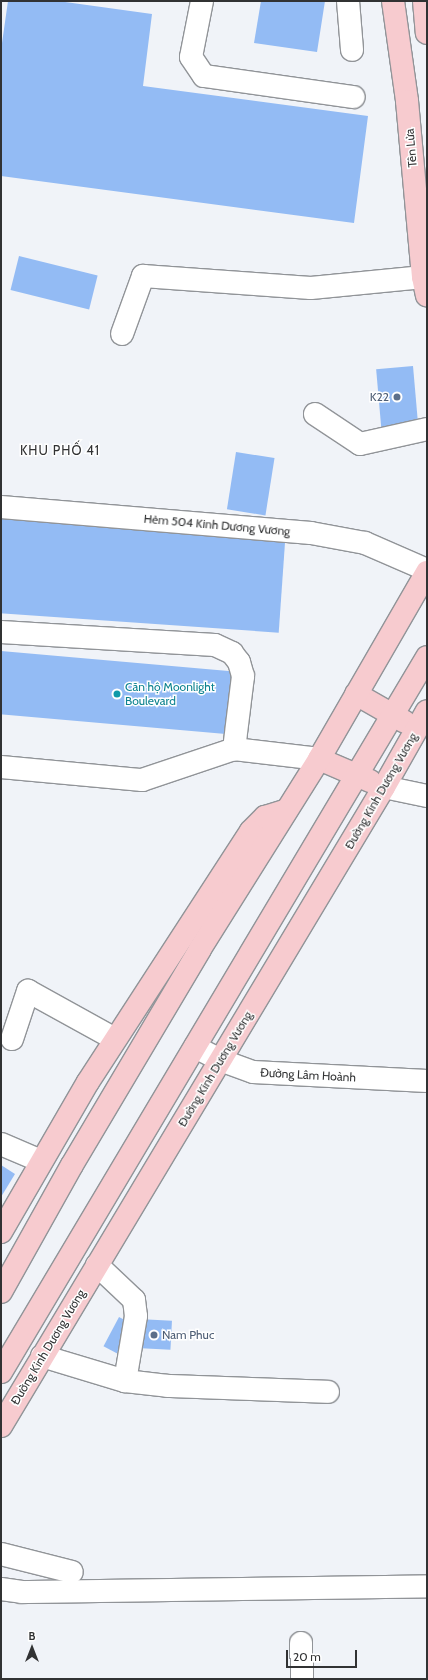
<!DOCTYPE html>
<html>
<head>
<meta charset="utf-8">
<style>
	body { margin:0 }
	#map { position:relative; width:428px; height:1680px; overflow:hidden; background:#f0f3f8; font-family:Cabin,sans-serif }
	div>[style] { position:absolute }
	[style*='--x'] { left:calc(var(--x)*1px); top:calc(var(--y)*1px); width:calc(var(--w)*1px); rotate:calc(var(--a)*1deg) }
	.building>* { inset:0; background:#93bbf4; transform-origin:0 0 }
	.roads { filter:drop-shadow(1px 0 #919498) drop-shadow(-1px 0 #919498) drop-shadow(0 1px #919498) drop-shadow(0 -1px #919498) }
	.minor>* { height:22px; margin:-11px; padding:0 11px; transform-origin:11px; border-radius:11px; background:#fff }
	.major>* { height:22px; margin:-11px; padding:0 11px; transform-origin:11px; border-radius:11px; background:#f7cbcf }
	.dots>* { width:11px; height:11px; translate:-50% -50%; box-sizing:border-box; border:2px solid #fff; border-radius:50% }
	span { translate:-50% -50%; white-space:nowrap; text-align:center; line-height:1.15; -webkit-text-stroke:3px #fff; paint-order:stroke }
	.street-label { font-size:12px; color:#313233 }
	.service-label { font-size:12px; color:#4e5e75 }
	.right { translate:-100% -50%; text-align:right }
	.left { translate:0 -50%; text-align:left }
	.culture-label { font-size:12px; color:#0d838f }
	.neighbourhood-label { font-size:13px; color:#313233; letter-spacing:1px }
	.frame { position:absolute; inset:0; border:2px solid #313233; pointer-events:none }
	.north { position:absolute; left:12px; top:1628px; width:40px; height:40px; -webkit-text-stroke:3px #fff; paint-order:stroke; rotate:0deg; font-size:11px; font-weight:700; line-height:16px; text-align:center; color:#313233 }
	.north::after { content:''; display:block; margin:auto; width:14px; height:18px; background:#313233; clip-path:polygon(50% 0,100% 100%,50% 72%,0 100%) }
	.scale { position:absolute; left:286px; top:1650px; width:71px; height:18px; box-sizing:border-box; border:2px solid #313233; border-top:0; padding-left:5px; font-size:12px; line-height:14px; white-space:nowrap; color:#313233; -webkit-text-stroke:3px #fff; paint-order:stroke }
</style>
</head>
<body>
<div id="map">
	<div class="building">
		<div style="clip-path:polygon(8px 1px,58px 1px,152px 14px,143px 86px,368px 116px,354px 223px,1px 176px,1px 50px)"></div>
		<div style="clip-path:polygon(261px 1px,325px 1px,317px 52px,254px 43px)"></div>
		<div style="left:19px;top:256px;width:81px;height:35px;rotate:14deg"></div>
		<div style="left:413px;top:366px;width:60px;height:37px;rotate:85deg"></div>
		<div style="left:236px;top:452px;width:39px;height:58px;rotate:9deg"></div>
		<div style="left:1px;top:504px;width:286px;height:109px;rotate:4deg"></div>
		<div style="left:1px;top:651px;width:234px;height:63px;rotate:5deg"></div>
		<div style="clip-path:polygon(1px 1165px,15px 1174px,1px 1197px)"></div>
		<div style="left:119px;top:1317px;width:15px;height:33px;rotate:28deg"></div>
		<div style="left:138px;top:1319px;width:34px;height:29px;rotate:3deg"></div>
	</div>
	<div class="roads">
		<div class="minor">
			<div style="--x:202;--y:1;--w:57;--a:101.1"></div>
			<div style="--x:191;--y:57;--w:23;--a:56"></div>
			<div style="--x:204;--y:76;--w:151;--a:8"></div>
			<div style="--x:348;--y:1;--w:49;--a:85.3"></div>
			<div style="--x:122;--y:334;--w:62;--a:-70.1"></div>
			<div style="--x:143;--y:276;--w:168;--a:4.1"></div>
			<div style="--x:311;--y:288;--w:113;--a:-5.6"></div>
			<div style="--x:315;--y:414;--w:54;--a:33.7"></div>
			<div style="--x:360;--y:444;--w:69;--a:-12.6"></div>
			<div style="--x:1;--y:507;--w:311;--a:4.8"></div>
			<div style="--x:311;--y:533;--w:55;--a:10.5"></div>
			<div style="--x:365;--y:543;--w:68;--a:23.5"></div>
			<div style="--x:1;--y:632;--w:214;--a:3.5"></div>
			<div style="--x:215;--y:645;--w:19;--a:25"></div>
			<div style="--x:232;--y:653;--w:11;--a:52"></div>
			<div style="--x:239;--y:662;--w:15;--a:74"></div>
			<div style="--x:243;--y:676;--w:74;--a:97"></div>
			<div style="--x:1;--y:767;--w:142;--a:5.3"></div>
			<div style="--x:142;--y:780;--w:97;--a:-18.6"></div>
			<div style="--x:234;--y:749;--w:86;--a:6.7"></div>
			<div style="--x:384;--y:787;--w:44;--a:11.8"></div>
			<div style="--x:12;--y:1039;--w:51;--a:-71.6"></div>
			<div style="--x:28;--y:991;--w:99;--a:28.9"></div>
			<div style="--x:195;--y:1047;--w:28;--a:27"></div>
			<div style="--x:220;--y:1060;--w:35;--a:20"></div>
			<div style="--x:253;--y:1072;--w:174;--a:3"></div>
			<div style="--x:1;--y:1144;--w:43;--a:23"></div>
			<div style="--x:97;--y:1265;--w:51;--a:43.4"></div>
			<div style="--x:134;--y:1300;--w:16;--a:83"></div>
			<div style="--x:136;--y:1316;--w:66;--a:99.6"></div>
			<div style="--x:42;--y:1356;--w:87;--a:16.8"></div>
			<div style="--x:125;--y:1381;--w:43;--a:6.6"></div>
			<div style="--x:168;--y:1386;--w:160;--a:2.1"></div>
			<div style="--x:1;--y:1554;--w:73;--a:14.2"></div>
			<div style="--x:1;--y:1589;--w:21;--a:8"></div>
			<div style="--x:22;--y:1592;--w:405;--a:-0.8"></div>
			<div style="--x:301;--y:1643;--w:36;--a:88"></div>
		</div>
		<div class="major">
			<div style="--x:393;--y:1;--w:101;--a:82"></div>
			<div style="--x:407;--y:101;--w:177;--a:84.8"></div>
			<div style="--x:423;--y:277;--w:19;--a:78"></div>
			<div style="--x:424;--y:1;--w:32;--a:85"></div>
			<div style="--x:356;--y:694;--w:56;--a:29.7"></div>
			<div style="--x:319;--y:759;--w:56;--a:23.3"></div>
			<div style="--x:1;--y:1232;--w:173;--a:-59.9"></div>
			<div style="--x:88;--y:1082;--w:299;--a:-57"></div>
			<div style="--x:251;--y:831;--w:20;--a:-45"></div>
			<div style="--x:265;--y:817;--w:21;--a:-17"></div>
			<div style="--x:1;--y:1292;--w:145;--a:-60.8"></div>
			<div style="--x:72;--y:1165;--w:251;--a:-59.3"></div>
			<div style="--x:200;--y:949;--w:224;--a:-57.9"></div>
			<div style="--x:319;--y:759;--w:216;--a:-60"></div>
			<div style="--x:1;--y:1372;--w:832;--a:-59.21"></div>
			<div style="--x:1;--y:1426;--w:745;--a:-59.06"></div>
			<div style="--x:384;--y:787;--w:87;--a:-60.5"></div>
		</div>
	</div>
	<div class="dots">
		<div style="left:397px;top:397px;background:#5c6f8a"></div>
		<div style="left:117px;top:694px;background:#0f9aa8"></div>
		<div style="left:154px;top:1335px;background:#5c6f8a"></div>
	</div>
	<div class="street-label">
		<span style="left:411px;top:148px;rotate:-95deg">Tên Lửa</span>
		<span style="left:217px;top:525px;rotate:5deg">Hẻm 504 Kinh Dương Vương</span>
		<span style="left:381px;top:791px;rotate:-60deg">Đường Kinh Dương Vương</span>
		<span style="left:215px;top:1069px;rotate:-59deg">Đường Kinh Dương Vương</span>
		<span style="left:308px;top:1075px;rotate:3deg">Đường Lâm Hoành</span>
		<span style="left:48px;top:1347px;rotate:-59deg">Đường Kinh Dương Vương</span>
	</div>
	<div class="service-label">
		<span class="right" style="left:389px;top:397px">K22</span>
		<span class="left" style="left:162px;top:1335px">Nam Phuc</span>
	</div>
	<div class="culture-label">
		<span class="left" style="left:125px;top:694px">Căn hộ Moonlight<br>Boulevard</span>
	</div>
	<div class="neighbourhood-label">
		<span style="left:60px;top:450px">KHU PHỐ 41</span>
	</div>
	<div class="frame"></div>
	<div class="north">B</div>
	<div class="scale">20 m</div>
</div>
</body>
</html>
